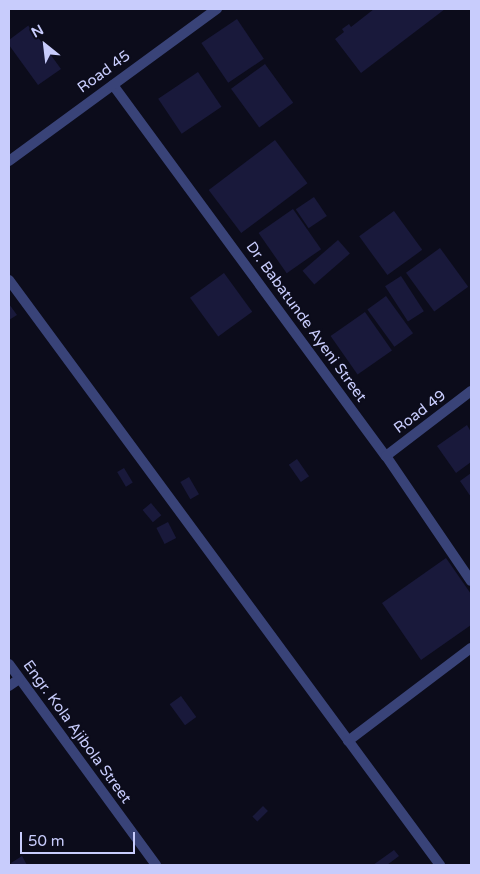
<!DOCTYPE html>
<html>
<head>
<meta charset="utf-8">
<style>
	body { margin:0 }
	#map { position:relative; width:480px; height:874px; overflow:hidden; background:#0c0c1b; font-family:"Varela Round",sans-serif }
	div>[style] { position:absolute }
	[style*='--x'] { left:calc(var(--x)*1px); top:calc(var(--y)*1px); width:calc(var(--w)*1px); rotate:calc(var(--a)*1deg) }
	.building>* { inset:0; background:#19193b; transform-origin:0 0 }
	.street>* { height:10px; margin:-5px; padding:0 5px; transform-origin:5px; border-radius:5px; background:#394378 }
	span { translate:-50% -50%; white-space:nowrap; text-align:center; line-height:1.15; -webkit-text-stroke:4px #0c0c1b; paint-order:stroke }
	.street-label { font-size:15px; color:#c8ccfc }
	.frame { position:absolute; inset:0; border:10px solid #c8ccfc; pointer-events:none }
	.north { position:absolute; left:20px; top:20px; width:50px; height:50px; -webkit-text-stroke:4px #0c0c1b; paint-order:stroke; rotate:331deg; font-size:14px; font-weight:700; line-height:20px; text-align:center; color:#c8ccfc }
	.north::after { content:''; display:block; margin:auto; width:18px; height:22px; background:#c8ccfc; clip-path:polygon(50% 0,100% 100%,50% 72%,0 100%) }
	.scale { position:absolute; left:20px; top:832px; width:115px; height:22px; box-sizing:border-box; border:2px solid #c8ccfc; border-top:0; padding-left:6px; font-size:15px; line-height:18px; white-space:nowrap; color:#c8ccfc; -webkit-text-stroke:4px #0c0c1b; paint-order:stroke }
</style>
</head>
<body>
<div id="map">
	<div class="building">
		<div style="clip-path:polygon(374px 9px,445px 9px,361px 73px,335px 39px,344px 32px,342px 29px,349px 24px,351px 27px)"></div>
		<div style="left:237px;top:19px;width:48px;height:43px;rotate:56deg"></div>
		<div style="clip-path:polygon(29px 25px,61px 69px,38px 85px,9px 45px,9px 40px)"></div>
		<div style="left:265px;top:64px;width:48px;height:42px;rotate:54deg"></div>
		<div style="left:198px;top:72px;width:42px;height:48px;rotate:56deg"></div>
		<div style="left:275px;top:140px;width:54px;height:83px;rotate:53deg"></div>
		<div style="left:314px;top:197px;width:23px;height:22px;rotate:56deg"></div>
		<div style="left:293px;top:209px;width:49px;height:42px;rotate:55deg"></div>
		<div style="left:394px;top:211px;width:48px;height:43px;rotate:54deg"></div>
		<div style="left:338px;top:240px;width:18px;height:47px;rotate:49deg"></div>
		<div style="left:440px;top:248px;width:48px;height:42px;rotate:54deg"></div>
		<div style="left:224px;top:273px;width:48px;height:42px;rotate:54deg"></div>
		<div style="left:401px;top:276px;width:42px;height:19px;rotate:57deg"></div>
		<div style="left:386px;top:296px;width:46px;height:23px;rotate:54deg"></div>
		<div style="clip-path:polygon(9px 304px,17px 315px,9px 320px)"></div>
		<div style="left:365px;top:312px;width:47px;height:42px;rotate:55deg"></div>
		<div style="clip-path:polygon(467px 425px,471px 432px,471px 462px,456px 473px,437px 446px)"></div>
		<div style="left:297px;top:459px;width:21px;height:10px;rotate:55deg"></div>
		<div style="left:124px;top:468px;width:17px;height:8px;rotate:59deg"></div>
		<div style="clip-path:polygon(471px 473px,471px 497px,460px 481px)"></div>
		<div style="left:189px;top:477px;width:20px;height:10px;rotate:60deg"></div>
		<div style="left:151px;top:503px;width:16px;height:11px;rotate:50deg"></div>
		<div style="left:168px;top:522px;width:18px;height:13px;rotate:63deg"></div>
		<div style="clip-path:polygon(446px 558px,471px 594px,471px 625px,421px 660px,382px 603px)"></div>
		<div style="left:181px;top:696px;width:26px;height:14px;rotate:54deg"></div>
		<div style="left:263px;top:806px;width:7px;height:15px;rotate:45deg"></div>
		<div style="clip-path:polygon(394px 850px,399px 856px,387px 865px,373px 865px)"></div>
		<div style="clip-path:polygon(22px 856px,27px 865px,12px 865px,11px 863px)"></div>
	</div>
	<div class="street">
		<div style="--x:113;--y:85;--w:461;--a:53.7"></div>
		<div style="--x:386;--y:456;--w:151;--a:55.8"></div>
		<div style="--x:9;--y:161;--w:258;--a:-36.2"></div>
		<div style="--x:9;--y:280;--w:727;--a:53.62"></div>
		<div style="--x:386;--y:456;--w:107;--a:-37.4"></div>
		<div style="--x:9;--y:664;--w:249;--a:53.8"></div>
		<div style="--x:9;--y:686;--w:12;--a:-35"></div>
		<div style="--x:348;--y:741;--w:154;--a:-37.1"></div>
	</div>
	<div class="street-label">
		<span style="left:104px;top:72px;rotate:-36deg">Road 45</span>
		<span style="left:306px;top:322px;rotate:54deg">Dr. Babatunde Ayeni Street</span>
		<span style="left:420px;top:412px;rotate:-37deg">Road 49</span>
		<span style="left:77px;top:732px;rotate:54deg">Engr. Kola Ajibola Street</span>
	</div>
	<div class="frame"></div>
	<div class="north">N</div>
	<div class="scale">50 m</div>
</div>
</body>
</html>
